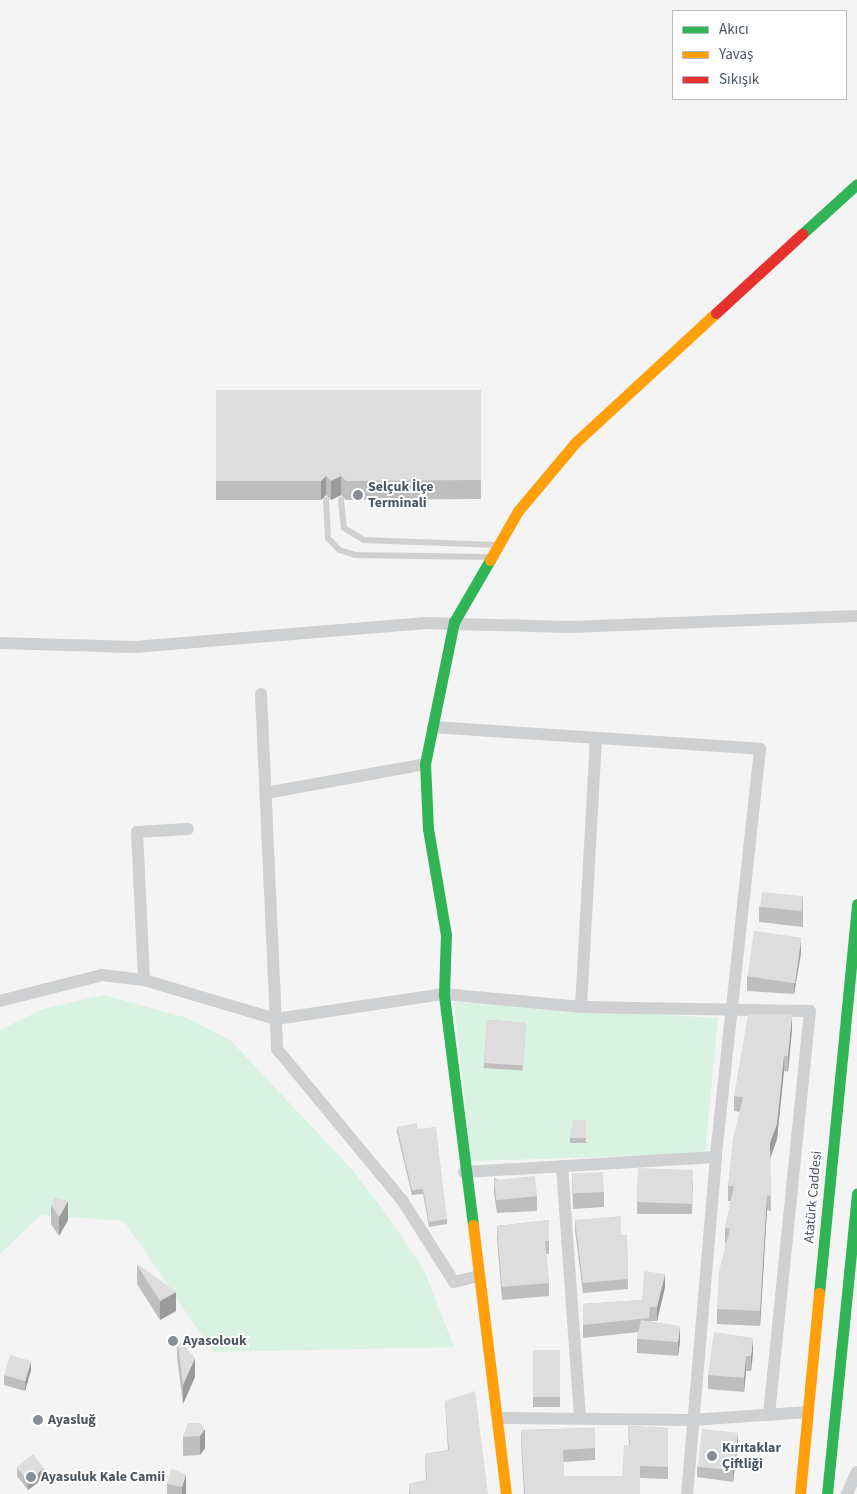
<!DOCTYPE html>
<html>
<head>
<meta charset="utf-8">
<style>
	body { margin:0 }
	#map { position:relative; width:857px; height:1494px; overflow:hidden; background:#f4f4f4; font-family:"Source Sans 3",sans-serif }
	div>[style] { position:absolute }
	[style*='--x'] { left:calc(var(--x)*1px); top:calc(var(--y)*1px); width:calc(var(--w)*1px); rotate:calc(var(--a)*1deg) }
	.green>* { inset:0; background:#d9f2e3 }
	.lane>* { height:6px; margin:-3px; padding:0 3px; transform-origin:3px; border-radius:3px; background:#ced0d2 }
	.street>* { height:12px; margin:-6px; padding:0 6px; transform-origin:6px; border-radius:6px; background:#ced0d2 }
	.fast>* { height:11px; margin:-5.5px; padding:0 5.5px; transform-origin:5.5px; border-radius:5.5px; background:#30b455 }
	.slow>* { height:11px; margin:-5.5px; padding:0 5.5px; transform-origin:5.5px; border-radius:5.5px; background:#ff9f0a }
	.jam>* { height:11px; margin:-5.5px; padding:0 5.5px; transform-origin:5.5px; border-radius:5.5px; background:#e5322d }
	.wall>* { inset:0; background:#bebebf; transform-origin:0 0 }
	.shaded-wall>* { inset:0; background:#9b9b9b }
	.building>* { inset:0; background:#ddddde; transform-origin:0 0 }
	.dots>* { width:14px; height:14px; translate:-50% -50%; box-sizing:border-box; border:2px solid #fff; border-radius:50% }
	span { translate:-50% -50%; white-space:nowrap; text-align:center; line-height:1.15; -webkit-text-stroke:4px #fff; paint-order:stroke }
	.poi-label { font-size:14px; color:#4a5661; font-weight:700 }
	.left { translate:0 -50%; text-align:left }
	.street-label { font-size:14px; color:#4a5661 }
	.legend { position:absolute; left:672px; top:10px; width:175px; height:90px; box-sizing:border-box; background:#fff; border:1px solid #b7bbc0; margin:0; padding:6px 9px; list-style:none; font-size:15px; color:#4a5661 }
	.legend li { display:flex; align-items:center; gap:10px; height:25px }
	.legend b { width:25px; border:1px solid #b7bbc0 }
</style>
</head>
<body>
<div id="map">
	<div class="green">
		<div style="clip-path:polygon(104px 995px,187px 1018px,230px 1040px,350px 1167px,384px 1211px,424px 1270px,454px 1347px,213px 1352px,124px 1221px,41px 1215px,0 1254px,0 1030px,43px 1009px)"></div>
		<div style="clip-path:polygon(454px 1002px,718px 1018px,705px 1154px,471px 1161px)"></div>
	</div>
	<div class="lane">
		<div style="--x:326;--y:500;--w:38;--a:87"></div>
		<div style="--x:328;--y:538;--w:16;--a:47"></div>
		<div style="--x:339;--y:550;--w:17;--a:17"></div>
		<div style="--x:355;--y:555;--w:135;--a:0.8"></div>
		<div style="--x:341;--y:500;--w:28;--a:84"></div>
		<div style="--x:344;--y:528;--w:23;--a:31"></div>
		<div style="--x:364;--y:540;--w:132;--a:2.2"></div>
	</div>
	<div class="street">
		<div style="--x:0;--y:643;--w:134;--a:1.7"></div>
		<div style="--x:134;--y:647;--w:291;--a:-4.7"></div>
		<div style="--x:424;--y:623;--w:145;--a:1.6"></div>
		<div style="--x:569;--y:627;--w:288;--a:-2.2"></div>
		<div style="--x:261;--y:694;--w:355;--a:87.4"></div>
		<div style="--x:277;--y:1049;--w:196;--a:50.4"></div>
		<div style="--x:402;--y:1200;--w:97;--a:57.6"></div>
		<div style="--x:454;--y:1282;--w:25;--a:-14"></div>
		<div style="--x:433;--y:727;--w:328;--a:3.8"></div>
		<div style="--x:760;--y:749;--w:410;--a:96.2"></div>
		<div style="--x:716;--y:1157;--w:338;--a:94.9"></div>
		<div style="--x:266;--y:793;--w:162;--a:-10.3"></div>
		<div style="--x:144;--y:980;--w:148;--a:-92.7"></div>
		<div style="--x:137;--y:832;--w:51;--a:-3.4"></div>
		<div style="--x:0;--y:1001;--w:105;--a:-14.3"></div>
		<div style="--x:102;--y:975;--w:42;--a:6.8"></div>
		<div style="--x:144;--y:980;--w:138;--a:16.5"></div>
		<div style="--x:276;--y:1019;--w:170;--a:-8.5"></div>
		<div style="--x:444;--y:994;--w:138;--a:5.4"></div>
		<div style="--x:581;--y:1007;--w:229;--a:1"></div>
		<div style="--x:810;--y:1011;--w:405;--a:95.8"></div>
		<div style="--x:581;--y:1007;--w:268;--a:-86.8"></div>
		<div style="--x:562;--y:1166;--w:251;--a:85.9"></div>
		<div style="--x:464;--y:1172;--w:252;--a:-3.4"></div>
		<div style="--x:499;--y:1418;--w:193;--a:0.6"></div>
		<div style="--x:692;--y:1420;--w:116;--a:-3.9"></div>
		<div style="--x:847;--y:1494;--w:24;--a:-66"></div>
	</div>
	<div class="fast">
		<div style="--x:802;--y:234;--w:74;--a:-42.3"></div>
		<div style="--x:473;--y:1225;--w:233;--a:-97.2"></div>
		<div style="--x:444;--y:994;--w:59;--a:-88.1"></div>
		<div style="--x:446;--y:935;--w:108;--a:-99.6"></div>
		<div style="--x:428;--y:829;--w:65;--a:-92.6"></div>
		<div style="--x:425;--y:764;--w:145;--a:-78.5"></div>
		<div style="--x:454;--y:622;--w:72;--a:-59.9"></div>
		<div style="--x:819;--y:1293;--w:391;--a:-84.4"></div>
		<div style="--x:827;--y:1494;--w:302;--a:-84.3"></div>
	</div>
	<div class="slow">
		<div style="--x:490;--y:560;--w:56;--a:-60.3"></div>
		<div style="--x:518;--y:511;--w:90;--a:-50"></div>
		<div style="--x:576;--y:442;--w:190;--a:-42.7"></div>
		<div style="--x:473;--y:1225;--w:271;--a:83"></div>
		<div style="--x:800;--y:1494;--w:202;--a:-84.6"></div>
	</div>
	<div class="jam">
		<div style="--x:716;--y:313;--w:117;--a:-42.6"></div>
	</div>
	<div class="wall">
		<div style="clip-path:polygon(216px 390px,481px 390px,481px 499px,346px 500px,341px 495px,331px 500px,326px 495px,321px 500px,216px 500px)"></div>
		<div style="clip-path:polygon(803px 896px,803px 927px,759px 922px,759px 907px)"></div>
		<div style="clip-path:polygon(801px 953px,794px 994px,747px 991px,747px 976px)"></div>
		<div style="left:487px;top:1020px;width:39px;height:48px;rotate:4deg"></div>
		<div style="clip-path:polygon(792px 1029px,788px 1072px,784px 1071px,777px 1139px,770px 1158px,771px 1211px,767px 1210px,760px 1326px,717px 1324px,717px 1309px,726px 1244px,725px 1243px,725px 1228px,731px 1201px,728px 1201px,728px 1186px,740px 1112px,734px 1111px,734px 1096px)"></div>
		<div style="clip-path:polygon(586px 1120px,586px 1143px,570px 1143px,570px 1138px)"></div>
		<div style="clip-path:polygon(397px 1127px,417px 1129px,447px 1219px,447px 1224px,429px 1227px,423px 1194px,412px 1195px,397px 1132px)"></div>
		<div style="clip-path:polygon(638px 1171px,693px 1180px,692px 1214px,637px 1214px)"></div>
		<div style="clip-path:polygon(572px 1173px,604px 1192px,604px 1207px,573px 1209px)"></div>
		<div style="clip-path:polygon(494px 1178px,537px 1196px,537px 1211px,497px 1213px,494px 1193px)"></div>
		<div style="clip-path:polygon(51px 1205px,68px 1220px,59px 1236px,51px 1224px)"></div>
		<div style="clip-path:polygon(549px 1220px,549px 1254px,546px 1254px,549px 1283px,549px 1296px,502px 1300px,497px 1239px,497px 1226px)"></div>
		<div style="clip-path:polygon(575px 1220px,621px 1235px,627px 1235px,628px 1289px,583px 1293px,575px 1230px)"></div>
		<div style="clip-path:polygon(137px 1265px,176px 1311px,160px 1320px,137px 1284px)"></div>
		<div style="clip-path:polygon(665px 1287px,657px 1321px,650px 1321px,680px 1341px,678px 1356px,637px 1353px,637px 1339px,639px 1332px,583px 1338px,583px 1304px,642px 1300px)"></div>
		<div style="clip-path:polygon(177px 1338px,195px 1377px,183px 1404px,177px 1357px)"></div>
		<div style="left:533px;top:1350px;width:27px;height:57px"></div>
		<div style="clip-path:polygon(753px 1353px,751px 1371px,746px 1371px,744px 1392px,708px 1389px,708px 1375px)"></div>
		<div style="clip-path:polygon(31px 1370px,25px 1391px,4px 1385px,4px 1375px)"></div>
		<div style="clip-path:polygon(445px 1401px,488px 1494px,409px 1494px,409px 1484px,426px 1480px,425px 1454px,448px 1450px)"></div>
		<div style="clip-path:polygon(200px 1423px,205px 1448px,200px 1455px,183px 1456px,183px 1437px)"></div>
		<div style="clip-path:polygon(628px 1426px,668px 1428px,668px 1479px,640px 1478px,640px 1494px,524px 1494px,521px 1442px,521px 1430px,595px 1428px,595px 1460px,563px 1462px,564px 1476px,622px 1476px,629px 1445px)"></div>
		<div style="clip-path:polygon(738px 1443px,733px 1482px,697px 1477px,697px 1467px)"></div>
		<div style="clip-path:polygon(17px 1467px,44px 1478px,28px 1490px,17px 1476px)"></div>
		<div style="clip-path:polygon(172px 1469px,186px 1494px,167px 1494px,167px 1484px)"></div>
	</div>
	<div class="shaded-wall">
		<div style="clip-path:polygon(326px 476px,326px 495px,321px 500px,321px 481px)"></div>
		<div style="clip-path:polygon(341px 476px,341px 495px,331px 500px,331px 481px)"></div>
		<div style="clip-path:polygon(801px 938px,801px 953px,794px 994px,794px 979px)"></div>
		<div style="clip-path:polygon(792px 1014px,792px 1029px,788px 1072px,788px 1056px)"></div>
		<div style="clip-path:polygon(784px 1056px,784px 1071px,777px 1139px,770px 1159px,770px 1143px)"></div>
		<div style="clip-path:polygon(767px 1195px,767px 1210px,760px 1326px,760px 1311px)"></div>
		<div style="clip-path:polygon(68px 1201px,68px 1220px,59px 1236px,59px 1217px)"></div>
		<div style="clip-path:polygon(665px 1274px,665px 1287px,657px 1321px,657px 1307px)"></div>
		<div style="clip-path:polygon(176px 1292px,176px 1311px,160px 1320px,160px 1301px)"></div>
		<div style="clip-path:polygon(680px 1326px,680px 1341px,678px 1356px,678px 1342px)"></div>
		<div style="clip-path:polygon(753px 1338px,753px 1353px,751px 1371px,751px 1356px)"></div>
		<div style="clip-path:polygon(746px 1356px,746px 1371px,744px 1392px,744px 1378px)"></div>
		<div style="clip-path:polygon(195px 1358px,195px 1377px,183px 1404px,183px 1385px)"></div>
		<div style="clip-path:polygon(31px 1361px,31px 1370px,25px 1391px,25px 1381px)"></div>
		<div style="clip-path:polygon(205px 1429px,205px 1448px,200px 1455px,200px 1436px)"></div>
		<div style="clip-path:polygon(738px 1433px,738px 1443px,733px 1482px,733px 1473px)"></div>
		<div style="clip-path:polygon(44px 1468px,44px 1478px,28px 1490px,28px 1480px)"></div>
		<div style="clip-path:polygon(186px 1474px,186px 1494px,182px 1494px,182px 1487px)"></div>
	</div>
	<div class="building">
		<div style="clip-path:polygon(216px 390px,481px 390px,481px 480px,346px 481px,341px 476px,331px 481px,326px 476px,321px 481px,216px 481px)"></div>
		<div style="left:762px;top:892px;width:41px;height:15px;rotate:6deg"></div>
		<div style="left:754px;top:931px;width:48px;height:46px;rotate:8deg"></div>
		<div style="clip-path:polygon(748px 1014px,792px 1014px,788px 1056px,784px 1056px,777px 1124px,770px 1143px,771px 1196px,767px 1195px,760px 1311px,717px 1309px,719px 1271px,730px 1229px,725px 1228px,734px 1186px,728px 1186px,733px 1139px,743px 1097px,734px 1096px)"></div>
		<div style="left:487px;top:1020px;width:39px;height:43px;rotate:4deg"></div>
		<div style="clip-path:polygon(573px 1120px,586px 1120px,586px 1138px,570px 1138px)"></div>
		<div style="clip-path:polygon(417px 1123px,417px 1129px,436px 1127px,447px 1219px,429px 1222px,423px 1189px,412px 1190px,397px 1127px)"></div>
		<div style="left:693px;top:1170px;width:34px;height:55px;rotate:92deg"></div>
		<div style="left:603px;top:1172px;width:20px;height:31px;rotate:87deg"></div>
		<div style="left:535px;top:1176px;width:20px;height:41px;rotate:84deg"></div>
		<div style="clip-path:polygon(55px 1197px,68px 1201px,59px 1217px,51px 1205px)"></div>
		<div style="clip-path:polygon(621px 1216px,621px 1235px,627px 1235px,628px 1279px,583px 1283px,575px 1220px)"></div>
		<div style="clip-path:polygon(549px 1220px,549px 1241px,545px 1241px,549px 1283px,502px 1287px,497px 1226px)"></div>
		<div style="clip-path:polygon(138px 1264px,176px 1292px,160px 1301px,137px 1265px)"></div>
		<div style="clip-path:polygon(644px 1271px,665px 1274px,657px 1307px,650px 1307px,649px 1318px,583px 1325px,583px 1304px,642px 1300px)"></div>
		<div style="clip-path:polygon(641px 1320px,680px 1326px,678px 1342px,637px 1339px)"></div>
		<div style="clip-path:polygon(714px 1332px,753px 1338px,751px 1356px,746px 1356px,744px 1378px,708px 1375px)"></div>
		<div style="clip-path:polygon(177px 1338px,195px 1358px,183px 1385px)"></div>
		<div style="left:533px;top:1350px;width:27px;height:47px"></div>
		<div style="left:10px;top:1355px;width:22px;height:21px;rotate:16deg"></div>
		<div style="clip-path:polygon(475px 1391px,488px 1494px,410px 1494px,409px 1484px,427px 1480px,425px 1454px,449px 1450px,445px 1401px)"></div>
		<div style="clip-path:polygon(188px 1423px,200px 1423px,205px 1429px,200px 1436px,183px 1437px)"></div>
		<div style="clip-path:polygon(628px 1426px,668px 1428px,668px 1467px,640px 1466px,640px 1494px,525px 1494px,521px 1430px,595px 1428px,595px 1448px,563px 1450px,564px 1476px,622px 1476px,624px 1445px,630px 1445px)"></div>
		<div style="left:702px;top:1429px;width:36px;height:38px;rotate:6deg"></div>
		<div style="left:33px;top:1454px;width:18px;height:21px;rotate:52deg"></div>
		<div style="clip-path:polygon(172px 1469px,186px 1474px,182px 1487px,167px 1484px)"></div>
	</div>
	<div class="dots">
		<div style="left:358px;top:495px;background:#868d94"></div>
		<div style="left:173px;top:1341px;background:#868d94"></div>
		<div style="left:38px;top:1420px;background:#868d94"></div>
		<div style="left:712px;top:1456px;background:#868d94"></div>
		<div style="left:31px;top:1477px;background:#868d94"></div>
	</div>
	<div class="poi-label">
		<span class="left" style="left:368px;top:495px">Selçuk İlçe<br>Terminali</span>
		<span class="left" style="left:183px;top:1341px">Ayasolouk</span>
		<span class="left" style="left:48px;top:1420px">Ayasluğ</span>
		<span class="left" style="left:722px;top:1456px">Kırıtaklar<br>Çiftliği</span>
		<span class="left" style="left:41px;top:1477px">Ayasuluk Kale Camii</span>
	</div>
	<div class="street-label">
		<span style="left:813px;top:1197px;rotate:-85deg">Atatürk Caddesi</span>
	</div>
	<ul class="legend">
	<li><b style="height:6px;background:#30b455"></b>Akıcı</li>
	<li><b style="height:6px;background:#ff9f0a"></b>Yavaş</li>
	<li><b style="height:6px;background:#e5322d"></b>Sıkışık</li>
	</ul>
</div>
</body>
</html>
